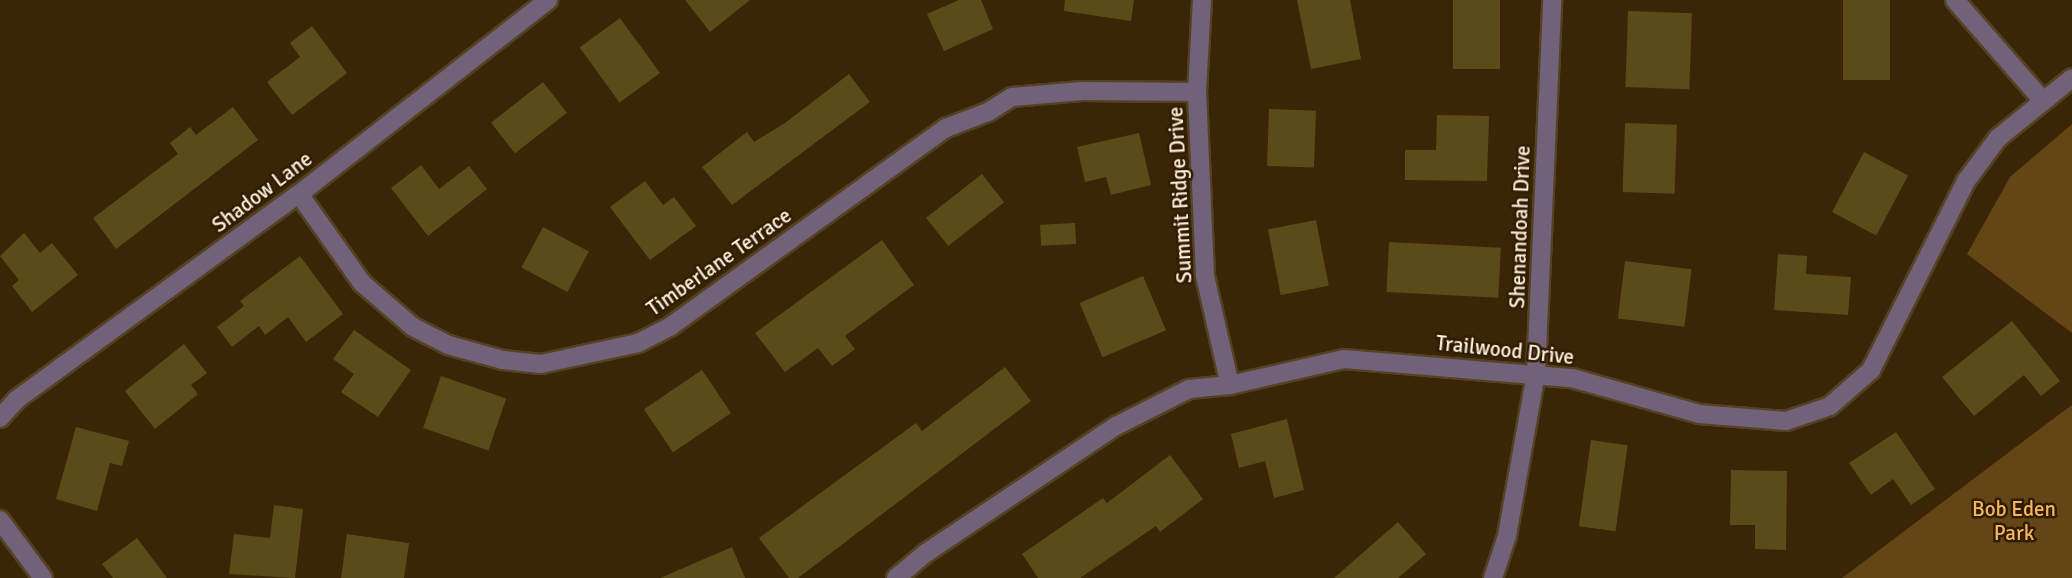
<!DOCTYPE html>
<html>
<head>
<meta charset="utf-8">
<style>
	body { margin:0 }
	#map { position:relative; width:2072px; height:578px; overflow:hidden; background:#3a2506; font-family:Signika,sans-serif }
	div>[style] { position:absolute }
	[style*='--x'] { left:calc(var(--x)*1px); top:calc(var(--y)*1px); width:calc(var(--w)*1px); rotate:calc(var(--a)*1deg) }
	.green>* { inset:0; background:#644516 }
	.building>* { inset:0; background:#5a4c19; transform-origin:0 0 }
	.roads { filter:drop-shadow(2px 0 #554225) drop-shadow(-2px 0 #554225) drop-shadow(0 2px #554225) drop-shadow(0 -2px #554225) }
	.minor>* { height:18px; margin:-9px; padding:0 9px; transform-origin:9px; border-radius:9px; background:#71627a }
	span { translate:-50% -50%; white-space:nowrap; text-align:center; line-height:1.15; -webkit-text-stroke:5px #301c00; paint-order:stroke }
	.street-label { font-size:21px; color:#fef1e0 }
	.park-label { font-size:21px; color:#f7b75f }
</style>
</head>
<body>
<div id="map">
	<div class="green">
		<div style="clip-path:polygon(2072px 124px,2072px 333px,1967px 254px,2010px 177px)"></div>
		<div style="clip-path:polygon(2072px 405px,2072px 578px,1842px 578px,2053px 419px)"></div>
	</div>
	<div class="building">
		<div style="clip-path:polygon(685px 0,750px 0,710px 32px)"></div>
		<div style="clip-path:polygon(959px 0,981px 0,993px 29px,944px 51px,927px 14px)"></div>
		<div style="clip-path:polygon(1065px 0,1134px 0,1131px 21px,1064px 11px)"></div>
		<div style="clip-path:polygon(1297px 0,1350px 0,1361px 59px,1311px 69px)"></div>
		<div style="left:1453px;top:0;width:47px;height:69px"></div>
		<div style="left:1843px;top:0;width:47px;height:80px"></div>
		<div style="left:1628px;top:11px;width:64px;height:76px;rotate:2deg"></div>
		<div style="left:620px;top:18px;width:68px;height:50px;rotate:54deg"></div>
		<div style="clip-path:polygon(312px 26px,347px 73px,292px 115px,267px 82px,300px 57px,290px 43px)"></div>
		<div style="clip-path:polygon(849px 74px,870px 102px,732px 205px,702px 167px,747px 132px,754px 142px,785px 123px)"></div>
		<div style="left:543px;top:82px;width:39px;height:66px;rotate:52deg"></div>
		<div style="clip-path:polygon(233px 107px,258px 140px,116px 249px,93px 218px,178px 154px,170px 143px,190px 127px,196px 135px)"></div>
		<div style="left:1269px;top:109px;width:47px;height:57px;rotate:2deg"></div>
		<div style="clip-path:polygon(1437px 115px,1489px 116px,1487px 181px,1405px 180px,1405px 150px,1436px 150px)"></div>
		<div style="left:1625px;top:123px;width:52px;height:69px;rotate:2deg"></div>
		<div style="clip-path:polygon(1139px 133px,1151px 185px,1111px 195px,1106px 177px,1085px 182px,1077px 147px)"></div>
		<div style="left:1864px;top:152px;width:50px;height:68px;rotate:28deg"></div>
		<div style="clip-path:polygon(421px 165px,439px 189px,469px 166px,487px 189px,428px 236px,391px 188px)"></div>
		<div style="left:982px;top:174px;width:36px;height:71px;rotate:52deg"></div>
		<div style="clip-path:polygon(645px 181px,663px 205px,674px 197px,696px 226px,650px 260px,610px 207px)"></div>
		<div style="left:1316px;top:220px;width:67px;height:49px;rotate:79deg"></div>
		<div style="left:1075px;top:223px;width:21px;height:35px;rotate:87deg"></div>
		<div style="left:543px;top:227px;width:52px;height:46px;rotate:28deg"></div>
		<div style="clip-path:polygon(24px 233px,40px 253px,52px 243px,78px 275px,32px 312px,12px 286px,19px 280px,0 256px)"></div>
		<div style="clip-path:polygon(882px 240px,914px 285px,845px 336px,855px 349px,832px 366px,818px 348px,785px 372px,755px 333px)"></div>
		<div style="left:1389px;top:242px;width:112px;height:50px;rotate:3deg"></div>
		<div style="clip-path:polygon(1778px 254px,1807px 256px,1806px 274px,1851px 277px,1848px 315px,1774px 310px)"></div>
		<div style="clip-path:polygon(300px 256px,343px 314px,306px 342px,288px 317px,265px 335px,259px 326px,232px 347px,217px 327px,244px 306px,240px 301px)"></div>
		<div style="left:1625px;top:261px;width:67px;height:58px;rotate:7deg"></div>
		<div style="left:1143px;top:276px;width:59px;height:69px;rotate:67deg"></div>
		<div style="clip-path:polygon(2012px 321px,2060px 381px,2041px 396px,2024px 375px,1974px 416px,1942px 377px)"></div>
		<div style="clip-path:polygon(354px 330px,411px 370px,378px 417px,341px 392px,354px 374px,333px 359px)"></div>
		<div style="clip-path:polygon(184px 344px,207px 373px,191px 385px,198px 394px,155px 429px,125px 391px)"></div>
		<div style="clip-path:polygon(1005px 367px,1031px 401px,798px 578px,789px 578px,759px 538px,916px 423px,922px 431px)"></div>
		<div style="left:702px;top:370px;width:52px;height:70px;rotate:56deg"></div>
		<div style="left:441px;top:376px;width:69px;height:55px;rotate:19deg"></div>
		<div style="clip-path:polygon(1287px 419px,1304px 490px,1274px 498px,1265px 461px,1239px 468px,1231px 434px)"></div>
		<div style="clip-path:polygon(76px 427px,129px 441px,122px 466px,110px 463px,97px 511px,56px 499px)"></div>
		<div style="clip-path:polygon(1896px 432px,1935px 489px,1911px 505px,1893px 479px,1871px 495px,1849px 463px)"></div>
		<div style="left:1591px;top:440px;width:37px;height:87px;rotate:8deg"></div>
		<div style="clip-path:polygon(1170px 455px,1203px 499px,1160px 532px,1156px 526px,1080px 578px,1038px 578px,1022px 554px,1103px 498px,1107px 503px)"></div>
		<div style="clip-path:polygon(1731px 470px,1787px 471px,1786px 550px,1755px 549px,1755px 525px,1730px 525px)"></div>
		<div style="clip-path:polygon(274px 505px,303px 509px,295px 578px,229px 574px,234px 534px,270px 538px)"></div>
		<div style="clip-path:polygon(1398px 522px,1426px 554px,1398px 578px,1334px 578px)"></div>
		<div style="clip-path:polygon(347px 534px,409px 543px,404px 578px,341px 578px)"></div>
		<div style="clip-path:polygon(137px 538px,167px 578px,113px 578px,102px 564px)"></div>
		<div style="clip-path:polygon(732px 547px,745px 578px,660px 578px)"></div>
	</div>
	<div class="roads">
		<div class="minor">
			<div style="--x:1202;--y:0;--w:92;--a:93.1"></div>
			<div style="--x:1197;--y:92;--w:184;--a:87.5"></div>
			<div style="--x:1205;--y:276;--w:112;--a:77.1"></div>
			<div style="--x:1955;--y:0;--w:134;--a:48.9"></div>
			<div style="--x:299;--y:194;--w:109;--a:54.7"></div>
			<div style="--x:362;--y:283;--w:67;--a:40.8"></div>
			<div style="--x:413;--y:327;--w:39;--a:27"></div>
			<div style="--x:448;--y:345;--w:57;--a:15.3"></div>
			<div style="--x:503;--y:360;--w:38;--a:6"></div>
			<div style="--x:541;--y:364;--w:99;--a:-12.2"></div>
			<div style="--x:638;--y:343;--w:37;--a:-27"></div>
			<div style="--x:671;--y:326;--w:339;--a:-35.8"></div>
			<div style="--x:946;--y:128;--w:45;--a:-20.9"></div>
			<div style="--x:988;--y:112;--w:28;--a:-32"></div>
			<div style="--x:1012;--y:97;--w:70;--a:-4.9"></div>
			<div style="--x:1082;--y:91;--w:115;--a:0.5"></div>
			<div style="--x:0;--y:418;--w:24;--a:-48"></div>
			<div style="--x:16;--y:400;--w:350;--a:-36.1"></div>
			<div style="--x:299;--y:194;--w:316;--a:-37.9"></div>
			<div style="--x:0;--y:520;--w:72;--a:53.4"></div>
			<div style="--x:896;--y:578;--w:39;--a:-40"></div>
			<div style="--x:926;--y:553;--w:229;--a:-33.8"></div>
			<div style="--x:1116;--y:426;--w:82;--a:-26.9"></div>
			<div style="--x:1189;--y:389;--w:41;--a:-5.6"></div>
			<div style="--x:1230;--y:385;--w:117;--a:-12.8"></div>
			<div style="--x:1344;--y:359;--w:229;--a:4.8"></div>
			<div style="--x:1572;--y:378;--w:132;--a:15.8"></div>
			<div style="--x:1699;--y:414;--w:87;--a:4.6"></div>
			<div style="--x:1786;--y:421;--w:46;--a:-18.8"></div>
			<div style="--x:1830;--y:406;--w:55;--a:-41.3"></div>
			<div style="--x:1871;--y:370;--w:212;--a:-63.3"></div>
			<div style="--x:1966;--y:181;--w:54;--a:-53.3"></div>
			<div style="--x:1998;--y:138;--w:95;--a:-39"></div>
			<div style="--x:1493;--y:578;--w:44;--a:-71.6"></div>
			<div style="--x:1507;--y:536;--w:166;--a:-79.9"></div>
			<div style="--x:1536;--y:373;--w:373;--a:-87.5"></div>
		</div>
	</div>
	<div class="street-label">
		<span style="left:262px;top:192px;rotate:-37deg">Shadow Lane</span>
		<span style="left:1180px;top:195px;rotate:-93deg">Summit Ridge Drive</span>
		<span style="left:1520px;top:227px;rotate:-88deg">Shenandoah Drive</span>
		<span style="left:719px;top:262px;rotate:-35deg">Timberlane Terrace</span>
		<span style="left:1505px;top:350px;rotate:6deg">Trailwood Drive</span>
	</div>
	<div class="park-label">
		<span style="left:2014px;top:521px">Bob Eden<br>Park</span>
	</div>
</div>
</body>
</html>
